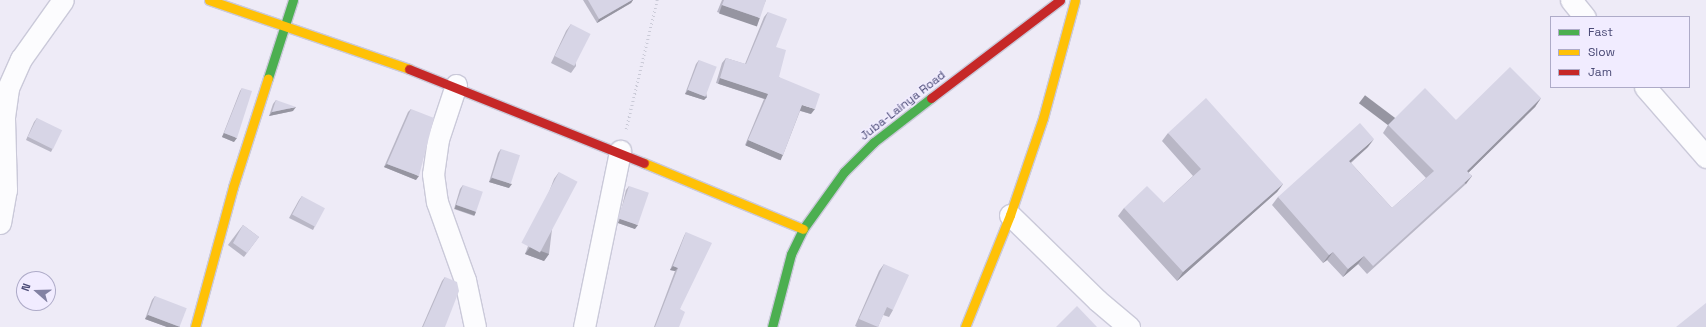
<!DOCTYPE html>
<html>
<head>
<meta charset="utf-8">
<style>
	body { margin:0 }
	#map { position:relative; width:1706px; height:327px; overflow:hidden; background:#eeebf7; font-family:"Space Grotesk",sans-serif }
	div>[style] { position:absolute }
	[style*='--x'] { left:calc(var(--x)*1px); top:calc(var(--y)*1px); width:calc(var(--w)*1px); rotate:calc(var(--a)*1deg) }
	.path>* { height:2.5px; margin-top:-1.25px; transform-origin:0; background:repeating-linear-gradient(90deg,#cbcbd8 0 1px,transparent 0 4px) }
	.roads { filter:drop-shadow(1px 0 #cac9d9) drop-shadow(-1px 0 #cac9d9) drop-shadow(0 1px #cac9d9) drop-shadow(0 -1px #cac9d9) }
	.street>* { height:21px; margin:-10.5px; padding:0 10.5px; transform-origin:10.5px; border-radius:10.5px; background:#fcfcfe }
	.fast>* { height:9px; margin:-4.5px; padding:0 4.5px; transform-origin:4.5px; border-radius:4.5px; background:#4caf50 }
	.slow>* { height:9px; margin:-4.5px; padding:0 4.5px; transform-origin:4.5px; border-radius:4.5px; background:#ffc107 }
	.jam>* { height:9px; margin:-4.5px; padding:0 4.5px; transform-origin:4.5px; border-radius:4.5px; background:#c62828 }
	.wall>* { inset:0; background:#b9b7c6; transform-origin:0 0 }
	.shaded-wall>* { inset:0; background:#9695a1; transform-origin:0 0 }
	.building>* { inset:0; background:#d7d5e6; transform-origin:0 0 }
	span { translate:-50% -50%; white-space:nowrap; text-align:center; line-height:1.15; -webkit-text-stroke:3px #f1ecff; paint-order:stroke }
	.street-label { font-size:12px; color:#4a4a76 }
	.legend { position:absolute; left:1550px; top:16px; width:140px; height:72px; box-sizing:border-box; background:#f1ecff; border:1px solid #aeabc8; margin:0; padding:5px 7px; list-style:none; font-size:12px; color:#4a4a76 }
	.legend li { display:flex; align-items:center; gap:8px; height:20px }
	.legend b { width:20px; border:1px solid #aeabc8 }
	.north { position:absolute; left:16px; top:271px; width:40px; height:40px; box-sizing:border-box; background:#f1ecff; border:1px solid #aeabc8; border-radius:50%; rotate:290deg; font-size:11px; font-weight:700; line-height:16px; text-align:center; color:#4a4a76 }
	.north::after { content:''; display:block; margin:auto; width:14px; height:18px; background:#8382a3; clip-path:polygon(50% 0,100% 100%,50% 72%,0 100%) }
</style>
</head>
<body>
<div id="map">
	<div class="path">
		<div style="--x:626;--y:129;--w:133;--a:-76.5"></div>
	</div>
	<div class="roads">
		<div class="street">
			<div style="--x:1571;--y:0;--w:22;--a:51"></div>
			<div style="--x:456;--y:85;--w:57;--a:108.4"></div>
			<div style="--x:438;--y:139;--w:35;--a:98"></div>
			<div style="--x:433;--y:174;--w:28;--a:82"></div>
			<div style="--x:437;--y:202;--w:83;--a:70.3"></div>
			<div style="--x:465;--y:280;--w:48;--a:78"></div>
			<div style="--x:1645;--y:87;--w:93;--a:48.9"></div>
			<div style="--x:1010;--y:215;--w:122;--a:44.3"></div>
			<div style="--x:1097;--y:300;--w:42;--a:40.2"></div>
			<div style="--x:0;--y:223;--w:34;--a:-80"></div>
			<div style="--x:6;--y:190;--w:73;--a:-91.6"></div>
			<div style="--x:4;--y:117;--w:29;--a:-82"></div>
			<div style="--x:8;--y:88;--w:32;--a:-66"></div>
			<div style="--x:21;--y:59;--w:72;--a:-54.6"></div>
			<div style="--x:584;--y:327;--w:180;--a:-78.4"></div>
		</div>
		<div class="fast">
			<div style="--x:268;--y:78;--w:82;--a:-72.2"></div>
			<div style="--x:772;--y:327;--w:75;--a:-75.4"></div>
			<div style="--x:791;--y:254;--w:28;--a:-64"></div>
			<div style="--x:803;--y:229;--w:70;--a:-54.3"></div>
			<div style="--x:844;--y:172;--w:42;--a:-45"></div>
			<div style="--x:874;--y:142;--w:72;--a:-37.7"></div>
		</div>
		<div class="slow">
			<div style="--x:209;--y:0;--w:212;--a:19"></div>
			<div style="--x:644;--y:163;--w:172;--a:22.5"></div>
			<div style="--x:195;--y:327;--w:145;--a:-74.8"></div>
			<div style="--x:233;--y:187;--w:114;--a:-72.2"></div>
			<div style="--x:965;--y:327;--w:121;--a:-68.1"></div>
			<div style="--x:1010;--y:215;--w:102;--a:-71.2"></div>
			<div style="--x:1043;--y:118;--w:122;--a:-74.8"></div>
		</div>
		<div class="jam">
			<div style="--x:409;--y:69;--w:253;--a:21.8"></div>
			<div style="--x:931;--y:98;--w:162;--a:-37.2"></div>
		</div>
	</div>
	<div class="wall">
		<div style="clip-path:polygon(583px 0,633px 0,631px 3px,597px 23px)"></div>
		<div style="clip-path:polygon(722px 0,766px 0,755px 25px,717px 12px)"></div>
		<div style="clip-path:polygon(768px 12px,776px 47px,779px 77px,811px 114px,800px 111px,783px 155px,779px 160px,745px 145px,764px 99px,716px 83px,722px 63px,726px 58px,745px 64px,764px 17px)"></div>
		<div style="clip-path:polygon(571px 24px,576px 66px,571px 73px,551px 63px,566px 31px)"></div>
		<div style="clip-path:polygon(699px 60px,707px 97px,704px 100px,685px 94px,696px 64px)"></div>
		<div style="clip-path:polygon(242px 88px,234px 142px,222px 137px,240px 91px)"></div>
		<div style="clip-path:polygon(1541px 98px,1535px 107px,1469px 172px,1466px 184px,1367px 274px,1358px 264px,1343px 277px,1327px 260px,1323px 263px,1272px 205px,1278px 197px,1368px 147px,1351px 163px,1392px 208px,1426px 178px,1383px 133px,1388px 125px,1456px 120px)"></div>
		<div style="clip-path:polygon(276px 100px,293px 111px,269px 116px,273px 104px)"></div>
		<div style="clip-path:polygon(411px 109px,416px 180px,384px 167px,408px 112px)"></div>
		<div style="clip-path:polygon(37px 118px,53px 148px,51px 152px,26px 140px,34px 122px)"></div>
		<div style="clip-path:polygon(1168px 133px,1283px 184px,1277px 192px,1177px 281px,1118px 216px,1124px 208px,1164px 203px,1193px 176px,1162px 141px)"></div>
		<div style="clip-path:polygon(501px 149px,509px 188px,489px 182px,498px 153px)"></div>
		<div style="clip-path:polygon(559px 172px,549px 254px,544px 261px,525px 254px,554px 179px)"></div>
		<div style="clip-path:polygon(463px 185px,476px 212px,474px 216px,454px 209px,460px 189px)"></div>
		<div style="clip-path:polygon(629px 186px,635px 229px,618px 223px,626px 190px)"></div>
		<div style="clip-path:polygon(302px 196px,315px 226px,313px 230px,289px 218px,299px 200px)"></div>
		<div style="left:243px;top:225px;width:20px;height:25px;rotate:37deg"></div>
		<div style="clip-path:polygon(686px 232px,680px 309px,679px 327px,654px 327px,675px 271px,670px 270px,684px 236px)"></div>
		<div style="clip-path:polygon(884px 264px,893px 310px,889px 317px,883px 315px,878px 327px,857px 327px,855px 326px,879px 271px)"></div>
		<div style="clip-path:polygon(445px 277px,445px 327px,422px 327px,442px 281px)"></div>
		<div style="clip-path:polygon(155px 296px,180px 327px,167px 327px,145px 319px,152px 300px)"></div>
	</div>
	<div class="shaded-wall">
		<div style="clip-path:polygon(632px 0,633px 0,631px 3px,597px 23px,599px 19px)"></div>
		<div style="left:722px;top:5px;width:40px;height:9px;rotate:19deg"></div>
		<div style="left:720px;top:78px;width:51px;height:6px;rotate:18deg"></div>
		<div style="clip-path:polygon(688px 90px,707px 97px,704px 100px,685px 94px)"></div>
		<div style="clip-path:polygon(1541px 98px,1535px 107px,1462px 179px,1467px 171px)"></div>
		<div style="clip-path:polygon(802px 105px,815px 109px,811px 114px,798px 110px)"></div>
		<div style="clip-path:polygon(296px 107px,293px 111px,269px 116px,272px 112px)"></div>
		<div style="clip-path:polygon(224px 133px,237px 138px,234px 142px,222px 137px)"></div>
		<div style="clip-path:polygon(1374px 139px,1368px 147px,1343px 169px,1349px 161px)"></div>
		<div style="left:748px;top:140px;width:38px;height:6px;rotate:23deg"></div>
		<div style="clip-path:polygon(387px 164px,419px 176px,416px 180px,384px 167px)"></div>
		<div style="left:1472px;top:176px;width:10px;height:134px;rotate:127deg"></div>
		<div style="clip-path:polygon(492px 178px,512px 184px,509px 188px,489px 182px)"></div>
		<div style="clip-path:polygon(1283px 184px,1277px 192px,1177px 281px,1183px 272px)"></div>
		<div style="left:456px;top:205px;width:21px;height:4px;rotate:19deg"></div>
		<div style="clip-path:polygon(620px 219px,638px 225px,635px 229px,618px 223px)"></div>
		<div style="clip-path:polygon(530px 247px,549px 254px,544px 261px,525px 254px)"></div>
		<div style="clip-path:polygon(1333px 252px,1327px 260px,1323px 263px,1329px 255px)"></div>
		<div style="clip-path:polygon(1364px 256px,1358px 264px,1343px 277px,1348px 269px)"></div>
		<div style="clip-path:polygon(673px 266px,678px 268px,675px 271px,670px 270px)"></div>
		<div style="clip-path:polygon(148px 315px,180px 327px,167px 327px,145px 319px)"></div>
	</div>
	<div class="building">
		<div style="clip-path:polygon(588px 0,632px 0,599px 19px)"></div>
		<div style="clip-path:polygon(724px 0,766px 0,760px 18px,722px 5px)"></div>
		<div style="clip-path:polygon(768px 12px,787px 19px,776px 47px,786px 50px,779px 77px,820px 94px,815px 109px,802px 105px,783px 155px,748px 140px,768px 94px,720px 78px,726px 58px,746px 64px)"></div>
		<div style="left:571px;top:24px;width:22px;height:36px;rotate:27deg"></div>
		<div style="left:699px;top:60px;width:19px;height:32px;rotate:21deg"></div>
		<div style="clip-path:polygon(1510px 67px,1541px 98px,1467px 171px,1472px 176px,1373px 266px,1364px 256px,1348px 269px,1333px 252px,1329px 255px,1278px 197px,1360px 123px,1374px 139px,1349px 161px,1392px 208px,1434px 171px,1388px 125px,1425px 88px,1456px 120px)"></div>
		<div style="clip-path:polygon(242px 88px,252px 91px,237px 138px,224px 133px)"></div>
		<div style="clip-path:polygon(1206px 98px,1283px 184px,1183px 272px,1124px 208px,1147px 186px,1164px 203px,1201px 169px,1168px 133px)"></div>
		<div style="clip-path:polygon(276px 100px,296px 107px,272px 112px)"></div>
		<div style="clip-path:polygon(411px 109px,434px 118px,419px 176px,387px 164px)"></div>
		<div style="left:37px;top:118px;width:28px;height:21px;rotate:26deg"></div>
		<div style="left:501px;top:149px;width:20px;height:30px;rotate:18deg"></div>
		<div style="left:559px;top:172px;width:21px;height:80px;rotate:28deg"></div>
		<div style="left:463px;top:185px;width:21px;height:21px;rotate:19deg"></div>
		<div style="left:629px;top:186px;width:21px;height:34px;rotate:19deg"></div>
		<div style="left:302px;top:196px;width:26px;height:21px;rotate:28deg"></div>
		<div style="clip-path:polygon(243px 225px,259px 237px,247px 253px,233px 243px)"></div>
		<div style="clip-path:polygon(686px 232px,712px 243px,680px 309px,685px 312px,679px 327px,655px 327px,678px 268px,673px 266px)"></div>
		<div style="clip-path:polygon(884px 264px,909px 275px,893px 310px,887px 307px,878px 327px,859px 319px)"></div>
		<div style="clip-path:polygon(445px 277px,457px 282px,459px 291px,445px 327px,423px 327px)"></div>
		<div style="left:155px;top:296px;width:34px;height:20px;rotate:21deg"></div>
		<div style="clip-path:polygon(1706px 303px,1706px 327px,1676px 327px)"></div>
		<div style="clip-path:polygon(1077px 306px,1097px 327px,1056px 327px)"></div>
	</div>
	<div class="street-label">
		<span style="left:903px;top:106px;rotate:-38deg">Juba-Lainya Road</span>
	</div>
	<ul class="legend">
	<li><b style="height:5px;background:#4caf50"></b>Fast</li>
	<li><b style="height:5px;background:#ffc107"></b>Slow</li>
	<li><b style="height:5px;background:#c62828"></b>Jam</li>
	</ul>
	<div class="north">N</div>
</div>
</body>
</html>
